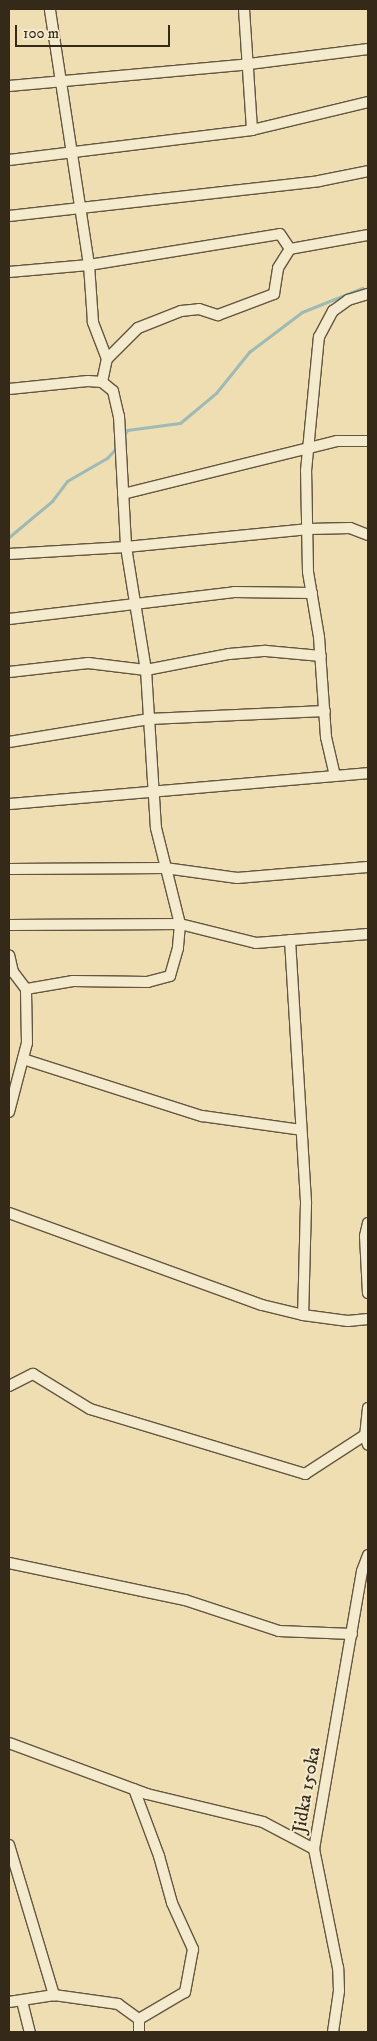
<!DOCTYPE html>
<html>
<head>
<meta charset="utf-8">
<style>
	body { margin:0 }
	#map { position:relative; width:377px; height:2041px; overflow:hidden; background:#eedeb2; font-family:"IM FELL DW Pica",serif }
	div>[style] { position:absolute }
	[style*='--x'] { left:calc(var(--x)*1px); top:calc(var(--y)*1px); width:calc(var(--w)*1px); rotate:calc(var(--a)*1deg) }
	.stream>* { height:3px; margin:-1.5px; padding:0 1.5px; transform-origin:1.5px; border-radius:1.5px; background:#9dbab6 }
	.roads { filter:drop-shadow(1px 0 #635640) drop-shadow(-1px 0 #635640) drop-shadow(0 1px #635640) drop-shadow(0 -1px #635640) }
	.minor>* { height:10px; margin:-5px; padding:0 5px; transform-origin:5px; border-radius:5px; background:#f4eacd }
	span { translate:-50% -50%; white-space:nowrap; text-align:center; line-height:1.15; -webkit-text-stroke:4px #f4eacd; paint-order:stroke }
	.street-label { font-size:19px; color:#35291a }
	.frame { position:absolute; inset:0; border:10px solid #35291a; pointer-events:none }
	.scale { position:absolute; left:15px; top:25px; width:155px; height:22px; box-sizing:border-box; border:2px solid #35291a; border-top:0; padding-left:6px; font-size:15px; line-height:18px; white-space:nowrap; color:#35291a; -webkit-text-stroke:4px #f4eacd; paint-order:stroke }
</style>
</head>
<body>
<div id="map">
	<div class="stream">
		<div style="--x:124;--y:436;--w:7;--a:-63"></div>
		<div style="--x:127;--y:430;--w:53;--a:-7.5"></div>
		<div style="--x:180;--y:423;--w:47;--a:-39.8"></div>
		<div style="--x:216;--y:393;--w:53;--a:-51.2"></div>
		<div style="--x:249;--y:352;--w:66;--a:-37"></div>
		<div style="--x:302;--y:312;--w:65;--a:-21.8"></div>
		<div style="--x:9;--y:537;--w:56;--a:-39.9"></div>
		<div style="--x:52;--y:501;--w:25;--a:-53"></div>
		<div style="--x:67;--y:481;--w:46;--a:-29.9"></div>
		<div style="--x:107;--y:458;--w:16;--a:-47"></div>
	</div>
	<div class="roads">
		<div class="minor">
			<div style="--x:244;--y:9;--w:121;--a:86.2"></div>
			<div style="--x:9;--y:86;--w:241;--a:-5.2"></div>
			<div style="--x:249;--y:64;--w:120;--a:-7.2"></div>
			<div style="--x:9;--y:160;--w:245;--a:-7"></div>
			<div style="--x:252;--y:130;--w:119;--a:-13.6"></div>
			<div style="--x:9;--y:216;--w:312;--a:-6.4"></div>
			<div style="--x:319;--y:181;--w:50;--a:-11.5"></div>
			<div style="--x:9;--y:272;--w:80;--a:-5"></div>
			<div style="--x:89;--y:265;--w:259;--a:-98.7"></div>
			<div style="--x:107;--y:359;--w:44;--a:-45"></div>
			<div style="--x:138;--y:328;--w:46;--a:-21.6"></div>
			<div style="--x:181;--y:311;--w:18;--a:-6"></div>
			<div style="--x:199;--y:309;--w:20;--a:18"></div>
			<div style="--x:218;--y:315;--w:60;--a:-20.6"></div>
			<div style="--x:274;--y:294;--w:26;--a:-81"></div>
			<div style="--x:278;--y:268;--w:22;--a:-58"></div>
			<div style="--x:102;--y:382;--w:24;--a:-78"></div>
			<div style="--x:107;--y:359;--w:40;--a:-111"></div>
			<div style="--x:93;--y:322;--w:57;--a:-94"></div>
			<div style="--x:89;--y:265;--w:193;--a:-9.2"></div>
			<div style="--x:280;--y:234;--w:18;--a:56"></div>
			<div style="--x:290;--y:249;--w:79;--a:-10.2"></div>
			<div style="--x:9;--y:389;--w:79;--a:-5.8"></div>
			<div style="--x:88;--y:381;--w:14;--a:4"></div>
			<div style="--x:102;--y:382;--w:14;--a:39"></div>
			<div style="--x:113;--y:391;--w:26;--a:77"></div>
			<div style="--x:119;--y:416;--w:131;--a:86.9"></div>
			<div style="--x:126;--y:547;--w:125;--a:80.8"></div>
			<div style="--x:146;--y:670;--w:158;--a:86.4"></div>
			<div style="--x:156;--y:828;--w:99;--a:76"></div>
			<div style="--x:180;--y:924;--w:24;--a:95"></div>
			<div style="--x:178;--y:948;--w:29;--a:106"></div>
			<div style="--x:170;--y:976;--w:23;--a:165"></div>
			<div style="--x:148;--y:982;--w:75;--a:-179.2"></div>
			<div style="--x:73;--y:981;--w:48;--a:170.3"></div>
			<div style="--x:26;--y:989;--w:21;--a:-127"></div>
			<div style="--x:13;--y:972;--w:17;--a:-103"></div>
			<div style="--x:123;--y:494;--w:220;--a:-13.9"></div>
			<div style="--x:337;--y:441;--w:31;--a:0"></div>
			<div style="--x:9;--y:554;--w:117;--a:-3.4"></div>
			<div style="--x:126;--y:547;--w:184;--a:-5.6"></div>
			<div style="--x:309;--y:529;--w:41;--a:-1.4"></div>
			<div style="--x:350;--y:528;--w:19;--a:21"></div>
			<div style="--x:9;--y:619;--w:227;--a:-6.8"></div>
			<div style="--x:234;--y:592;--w:78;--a:0.7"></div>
			<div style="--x:9;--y:672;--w:80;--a:-6.5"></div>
			<div style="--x:88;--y:663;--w:58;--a:6.9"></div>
			<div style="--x:146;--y:670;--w:85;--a:-10.9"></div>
			<div style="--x:229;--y:654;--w:37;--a:-5"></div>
			<div style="--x:266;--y:651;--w:55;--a:5.2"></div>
			<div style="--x:9;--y:742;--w:142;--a:-9.3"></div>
			<div style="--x:149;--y:719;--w:176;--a:-2.6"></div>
			<div style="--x:335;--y:776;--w:40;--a:-103"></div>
			<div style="--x:326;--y:737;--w:100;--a:-94"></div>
			<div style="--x:319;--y:637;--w:66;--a:-99.6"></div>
			<div style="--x:308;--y:572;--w:101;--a:-91.1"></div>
			<div style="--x:306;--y:471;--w:135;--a:-84.5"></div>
			<div style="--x:319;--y:337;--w:30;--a:-62"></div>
			<div style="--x:333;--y:311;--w:19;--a:-36"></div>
			<div style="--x:348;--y:300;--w:21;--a:-17"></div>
			<div style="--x:9;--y:804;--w:360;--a:-4.9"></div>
			<div style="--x:9;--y:869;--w:156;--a:-0.4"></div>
			<div style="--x:165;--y:868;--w:73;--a:7.9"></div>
			<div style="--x:237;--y:878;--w:131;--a:-4.8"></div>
			<div style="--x:9;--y:925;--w:171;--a:-0.3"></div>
			<div style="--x:180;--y:924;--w:78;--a:14"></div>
			<div style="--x:256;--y:943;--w:112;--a:-4.6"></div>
			<div style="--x:290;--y:940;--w:264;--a:86.5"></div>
			<div style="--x:306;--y:1204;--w:111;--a:91.5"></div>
			<div style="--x:23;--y:1059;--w:188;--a:17.7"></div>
			<div style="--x:202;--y:1116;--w:100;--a:8"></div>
			<div style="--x:9;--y:1112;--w:71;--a:-75.4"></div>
			<div style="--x:27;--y:1043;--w:54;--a:-91.1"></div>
			<div style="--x:9;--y:1213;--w:269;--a:20"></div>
			<div style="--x:262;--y:1305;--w:42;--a:13.7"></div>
			<div style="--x:303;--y:1315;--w:45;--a:7.6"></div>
			<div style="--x:348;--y:1321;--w:20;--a:-6"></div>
			<div style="--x:368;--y:1223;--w:13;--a:103"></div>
			<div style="--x:365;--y:1236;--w:57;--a:87"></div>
			<div style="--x:9;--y:1386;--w:27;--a:-27"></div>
			<div style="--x:33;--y:1374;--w:67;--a:31.6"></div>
			<div style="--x:90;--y:1409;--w:225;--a:16.8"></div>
			<div style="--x:305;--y:1474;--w:72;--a:-33"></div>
			<div style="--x:368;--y:1408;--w:27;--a:96"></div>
			<div style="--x:365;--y:1435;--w:10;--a:73"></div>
			<div style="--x:9;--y:1563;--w:180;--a:11.9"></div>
			<div style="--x:185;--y:1600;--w:99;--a:18.3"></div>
			<div style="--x:279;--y:1631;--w:73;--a:2.4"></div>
			<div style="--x:9;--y:1743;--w:147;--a:20.3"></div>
			<div style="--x:147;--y:1794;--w:119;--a:13.6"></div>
			<div style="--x:263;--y:1822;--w:58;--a:27.9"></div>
			<div style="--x:134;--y:1789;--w:72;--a:69.5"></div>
			<div style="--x:159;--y:1856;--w:49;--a:74.5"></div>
			<div style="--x:172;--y:1903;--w:51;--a:65.5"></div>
			<div style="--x:193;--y:1949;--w:44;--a:100.5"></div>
			<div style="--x:185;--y:1992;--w:53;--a:149.6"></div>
			<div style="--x:9;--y:1845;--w:157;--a:73.3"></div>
			<div style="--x:22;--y:2001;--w:32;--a:76"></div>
			<div style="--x:9;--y:2002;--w:46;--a:-8.8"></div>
			<div style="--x:54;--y:1995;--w:65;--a:8"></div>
			<div style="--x:118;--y:2004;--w:26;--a:36"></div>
			<div style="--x:139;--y:2019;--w:13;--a:90"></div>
			<div style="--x:333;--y:2032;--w:41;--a:-81.7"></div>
			<div style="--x:339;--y:1991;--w:23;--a:-92"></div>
			<div style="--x:338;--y:1968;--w:121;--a:-101.4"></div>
			<div style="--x:314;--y:1849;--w:282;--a:-80.2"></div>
			<div style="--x:362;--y:1571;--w:17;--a:-69"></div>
		</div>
	</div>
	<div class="street-label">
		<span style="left:307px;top:1790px;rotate:-80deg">Jidka 150ka</span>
	</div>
	<div class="frame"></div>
	<div class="scale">100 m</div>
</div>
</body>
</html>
